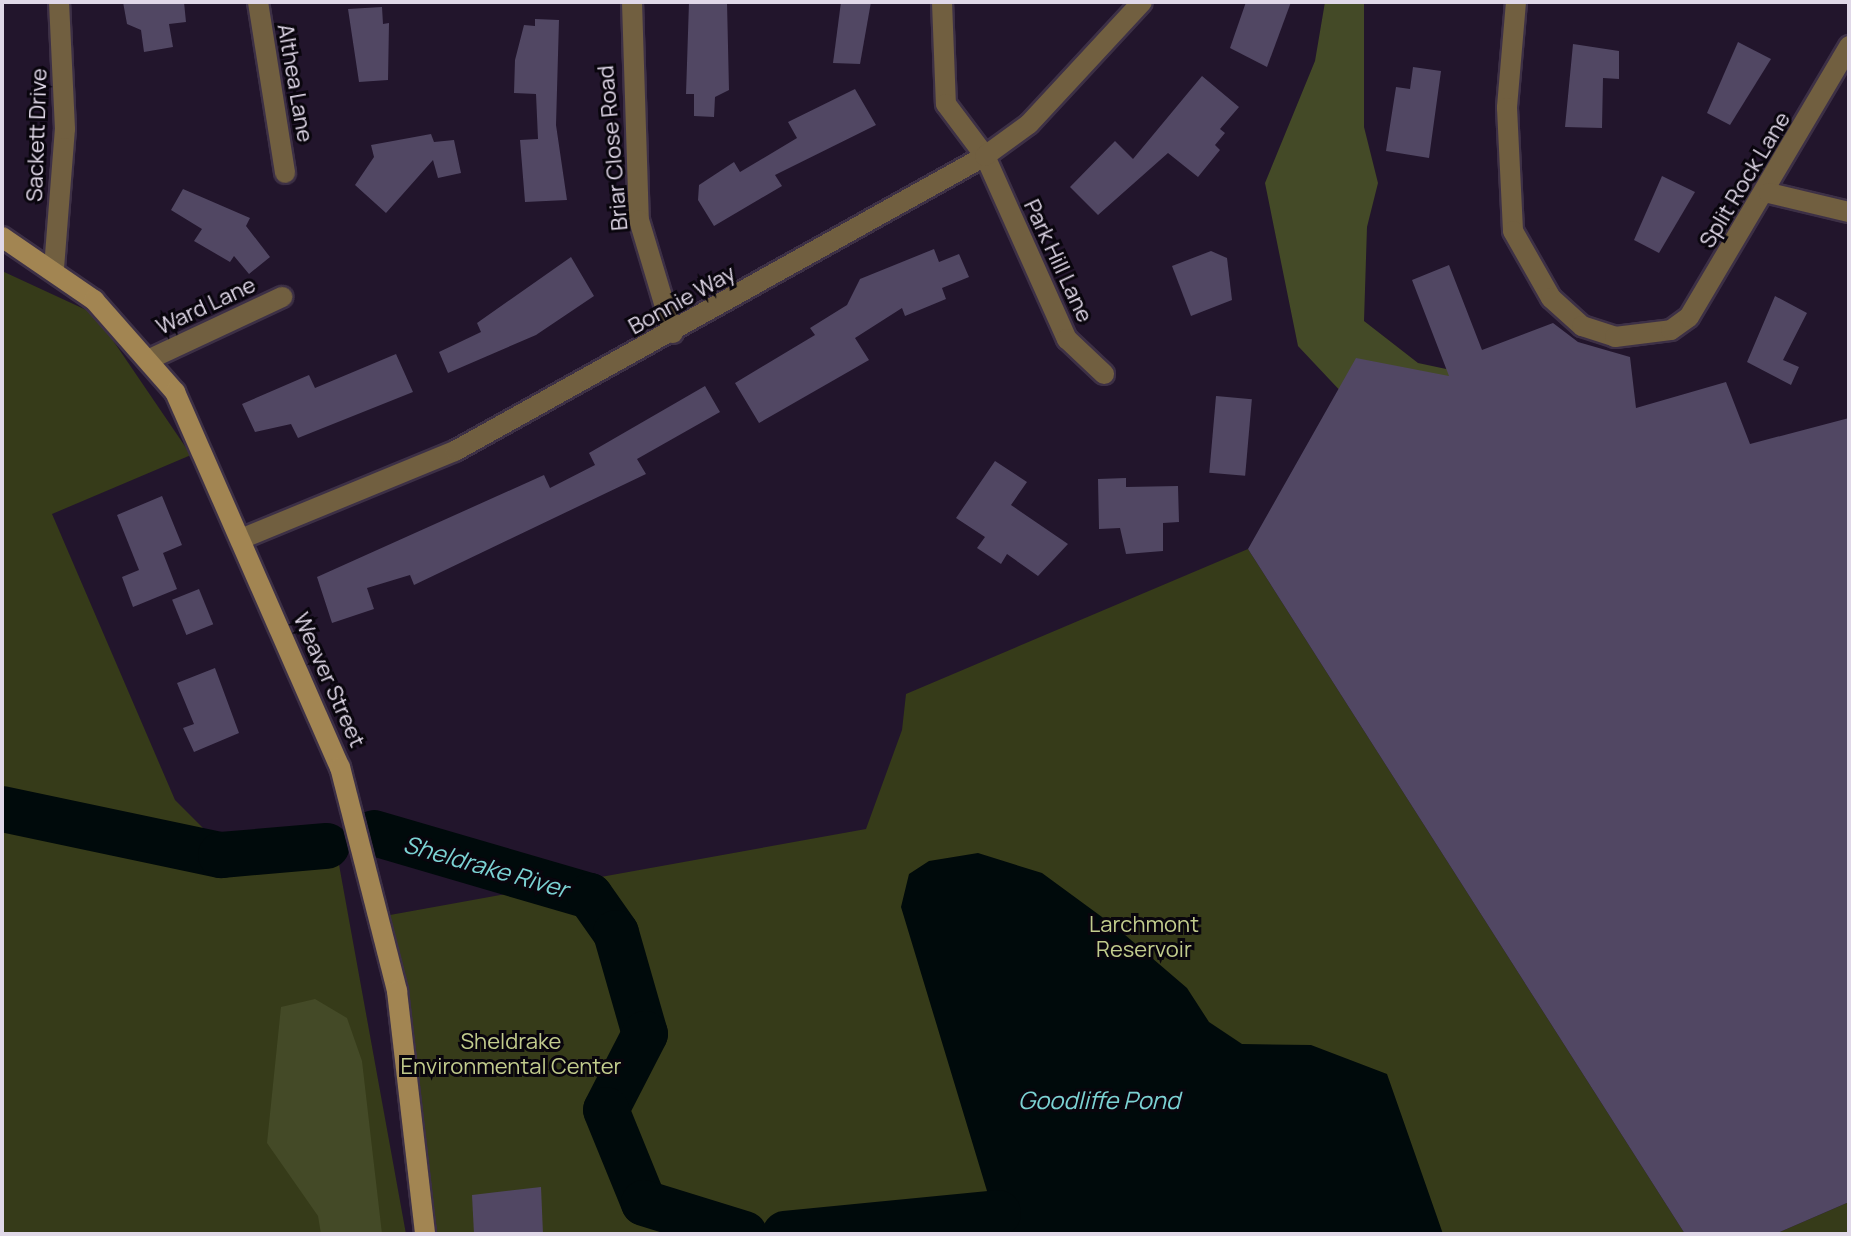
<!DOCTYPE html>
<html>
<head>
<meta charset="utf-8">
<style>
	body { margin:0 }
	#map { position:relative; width:1851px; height:1236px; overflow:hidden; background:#22152c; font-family:Manrope,sans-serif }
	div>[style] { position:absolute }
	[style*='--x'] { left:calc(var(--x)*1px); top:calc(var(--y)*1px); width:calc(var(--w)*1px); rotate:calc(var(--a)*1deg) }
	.green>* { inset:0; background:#363b19 }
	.forest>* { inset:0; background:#444a27 }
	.water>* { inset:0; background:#000a0b }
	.river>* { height:46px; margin:-23px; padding:0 23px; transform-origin:23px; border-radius:23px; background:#000a0b }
	.building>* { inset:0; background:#514763; transform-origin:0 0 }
	.roads { filter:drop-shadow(2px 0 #3d3046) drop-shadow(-2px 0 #3d3046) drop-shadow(0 2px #3d3046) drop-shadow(0 -2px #3d3046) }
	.street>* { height:20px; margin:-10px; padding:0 10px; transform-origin:10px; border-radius:10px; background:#715f40 }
	.secondary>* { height:20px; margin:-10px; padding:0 10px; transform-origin:10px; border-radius:10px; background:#a28552 }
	span { translate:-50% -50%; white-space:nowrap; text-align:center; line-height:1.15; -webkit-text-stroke:6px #09050d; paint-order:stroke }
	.street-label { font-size:22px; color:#e0d8e8 }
	.park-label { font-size:22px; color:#c2cc8d }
	.water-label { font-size:24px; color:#7bd2d3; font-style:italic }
	.frame { position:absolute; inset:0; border:4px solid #e0d8e8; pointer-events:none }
</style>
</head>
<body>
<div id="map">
	<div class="green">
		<div style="clip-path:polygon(2px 271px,95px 314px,191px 455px,52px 514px,175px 800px,214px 839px,332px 826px,406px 1234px,2px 1234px)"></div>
		<div style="clip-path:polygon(1248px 549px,1685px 1234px,437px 1234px,390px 915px,866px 829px,902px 730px,906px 694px)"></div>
		<div style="clip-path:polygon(1849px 1202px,1849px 1234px,1775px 1234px)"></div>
	</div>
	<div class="forest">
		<div style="clip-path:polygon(1325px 2px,1364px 2px,1364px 127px,1378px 183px,1367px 227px,1364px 321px,1418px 363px,1465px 373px,1378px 431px,1298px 346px,1265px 183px,1315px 61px)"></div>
		<div style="clip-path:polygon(315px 999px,347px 1018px,362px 1061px,382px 1234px,321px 1234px,318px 1216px,267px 1143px,281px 1007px)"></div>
	</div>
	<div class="water">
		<div style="clip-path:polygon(978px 853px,1042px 873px,1117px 928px,1187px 988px,1209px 1022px,1242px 1044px,1311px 1045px,1387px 1074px,1443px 1234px,1000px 1234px,901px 907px,909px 874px,929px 861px)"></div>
	</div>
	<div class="river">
		<div style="--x:2;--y:809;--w:224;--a:11.9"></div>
		<div style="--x:221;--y:855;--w:106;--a:-4.9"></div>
		<div style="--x:374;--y:833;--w:225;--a:16.3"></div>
		<div style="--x:590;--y:896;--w:45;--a:54.9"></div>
		<div style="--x:616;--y:933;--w:105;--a:74"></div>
		<div style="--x:645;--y:1034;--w:85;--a:117.2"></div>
		<div style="--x:606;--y:1110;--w:100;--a:67.8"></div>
		<div style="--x:644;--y:1203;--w:105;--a:17.2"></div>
		<div style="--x:785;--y:1234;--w:214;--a:-5.6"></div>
	</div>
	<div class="building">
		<div style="clip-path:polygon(123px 2px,184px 2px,186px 22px,169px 24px,173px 47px,144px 52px,141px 30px,127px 24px)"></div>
		<div style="clip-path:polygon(689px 2px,727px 2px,729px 90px,715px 97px,714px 117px,694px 116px,694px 94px,686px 94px)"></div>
		<div style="clip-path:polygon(841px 2px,871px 2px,860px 64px,833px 63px)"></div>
		<div style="clip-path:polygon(1246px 2px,1291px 2px,1267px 67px,1230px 48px)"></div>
		<div style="clip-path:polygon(382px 7px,383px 24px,389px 23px,388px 80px,359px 82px,348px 9px)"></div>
		<div style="clip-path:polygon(535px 19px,559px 20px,556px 125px,567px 200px,525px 202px,520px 140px,538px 139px,536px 94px,514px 93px,515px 60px,524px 25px,535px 26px)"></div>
		<div style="clip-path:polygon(1738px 42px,1771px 59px,1730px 125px,1707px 113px)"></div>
		<div style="clip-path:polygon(1573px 44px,1619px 51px,1619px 79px,1603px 78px,1602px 128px,1565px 127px)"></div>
		<div style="clip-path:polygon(1413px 67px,1441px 71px,1429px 158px,1386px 151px,1396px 87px,1410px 89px)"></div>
		<div style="clip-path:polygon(1202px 76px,1239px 107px,1220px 129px,1225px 133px,1215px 145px,1220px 150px,1198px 177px,1168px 153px,1098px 215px,1070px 187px,1115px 141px,1133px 159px)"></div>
		<div style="clip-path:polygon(855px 89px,876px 125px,775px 175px,782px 186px,714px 226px,698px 200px,699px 185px,734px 162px,740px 172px,797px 138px,788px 122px)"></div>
		<div style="clip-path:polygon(431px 134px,434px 142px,454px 140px,461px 173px,438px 178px,433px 160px,386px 213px,355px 185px,374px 157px,371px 145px)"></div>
		<div style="clip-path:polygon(1662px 176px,1695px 192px,1659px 253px,1634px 240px)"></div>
		<div style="clip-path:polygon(183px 189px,250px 218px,246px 226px,270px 257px,249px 274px,234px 256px,230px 262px,194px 241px,202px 229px,171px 210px)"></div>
		<div style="clip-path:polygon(934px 249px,939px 262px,959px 254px,969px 277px,942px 288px,946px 299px,905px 316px,902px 308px,855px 338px,869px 360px,759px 423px,735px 383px,815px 335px,810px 328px,847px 305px,860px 279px)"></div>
		<div style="clip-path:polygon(1211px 251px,1227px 258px,1232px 300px,1191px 316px,1172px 266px)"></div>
		<div style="clip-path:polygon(571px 257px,594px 296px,536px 335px,448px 373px,439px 352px,481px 332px,477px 323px)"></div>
		<div style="clip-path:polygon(1449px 265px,1482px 350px,1553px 323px,1578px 342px,1630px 357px,1636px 408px,1726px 382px,1750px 444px,1849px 418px,1849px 1202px,1775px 1234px,1685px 1234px,1248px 549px,1356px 358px,1449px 376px,1412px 280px)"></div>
		<div style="clip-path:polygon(1775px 296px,1807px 313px,1783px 360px,1799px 367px,1791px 385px,1747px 362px)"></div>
		<div style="clip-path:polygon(396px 354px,413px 392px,298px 438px,291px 424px,255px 432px,242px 404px,309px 375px,315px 388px)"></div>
		<div style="clip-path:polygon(705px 386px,720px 412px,637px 459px,646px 474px,414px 585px,410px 575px,367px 588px,374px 609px,332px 623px,317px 577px,544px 475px,550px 488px,595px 465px,589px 453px)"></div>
		<div style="left:1216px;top:396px;width:36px;height:77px;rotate:5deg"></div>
		<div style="clip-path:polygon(995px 461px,1027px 482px,1011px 505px,1068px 544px,1038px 576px,1007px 554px,1001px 564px,977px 548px,985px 537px,956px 518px)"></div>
		<div style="clip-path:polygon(1126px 478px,1126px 487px,1178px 486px,1179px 522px,1163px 523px,1163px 551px,1126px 554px,1120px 528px,1099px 529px,1098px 479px)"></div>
		<div style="clip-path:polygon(162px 496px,182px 545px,163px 553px,177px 589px,133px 607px,122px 577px,139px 570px,117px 515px)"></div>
		<div style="left:199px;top:589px;width:38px;height:29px;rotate:68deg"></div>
		<div style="clip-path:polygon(215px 668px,239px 733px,194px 752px,183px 728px,194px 724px,177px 683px)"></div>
		<div style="clip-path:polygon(541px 1187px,543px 1234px,474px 1234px,472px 1195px)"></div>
	</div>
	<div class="roads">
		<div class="street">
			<div style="--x:258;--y:2;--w:173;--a:81"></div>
			<div style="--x:632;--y:2;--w:218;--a:88.2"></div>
			<div style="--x:639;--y:220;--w:118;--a:73.3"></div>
			<div style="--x:942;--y:2;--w:102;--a:87.8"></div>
			<div style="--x:946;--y:104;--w:65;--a:53.1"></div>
			<div style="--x:985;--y:156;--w:201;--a:65.9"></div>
			<div style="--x:1067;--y:339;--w:51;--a:43.4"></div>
			<div style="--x:1516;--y:2;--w:106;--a:94.9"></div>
			<div style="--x:1507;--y:108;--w:123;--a:87.2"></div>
			<div style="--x:1513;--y:231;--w:77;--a:60.4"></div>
			<div style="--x:1551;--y:298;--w:42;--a:42.1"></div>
			<div style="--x:1582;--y:326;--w:35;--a:18"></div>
			<div style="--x:1615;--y:337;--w:56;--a:-7.1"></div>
			<div style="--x:1671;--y:330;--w:22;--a:-36"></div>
			<div style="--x:1689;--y:317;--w:315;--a:-59.4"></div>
			<div style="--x:1769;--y:193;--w:82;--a:13.4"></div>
			<div style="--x:54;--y:268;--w:139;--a:-85.5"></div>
			<div style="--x:65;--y:129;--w:127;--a:-92.7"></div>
			<div style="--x:152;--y:358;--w:144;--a:-25.1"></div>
			<div style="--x:241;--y:539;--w:231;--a:-22.4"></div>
			<div style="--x:455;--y:451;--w:607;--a:-29.1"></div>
			<div style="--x:985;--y:156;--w:54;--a:-36"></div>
			<div style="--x:1029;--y:124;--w:166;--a:-47.2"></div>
		</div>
		<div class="secondary">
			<div style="--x:2;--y:237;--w:112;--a:34.4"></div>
			<div style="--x:94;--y:300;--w:123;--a:48.6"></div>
			<div style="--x:175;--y:392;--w:410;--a:66.3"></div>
			<div style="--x:340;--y:767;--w:231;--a:75.7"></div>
			<div style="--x:397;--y:991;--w:245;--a:83.4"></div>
		</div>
	</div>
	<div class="street-label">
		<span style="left:295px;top:83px;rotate:80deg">Althea Lane</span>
		<span style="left:37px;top:135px;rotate:-88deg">Sackett Drive</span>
		<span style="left:613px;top:148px;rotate:-95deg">Briar Close Road</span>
		<span style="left:1745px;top:180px;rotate:-59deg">Split Rock Lane</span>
		<span style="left:1058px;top:261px;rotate:65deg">Park Hill Lane</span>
		<span style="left:682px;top:300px;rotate:-29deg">Bonnie Way</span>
		<span style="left:206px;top:306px;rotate:-25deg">Ward Lane</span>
		<span style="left:329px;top:680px;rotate:66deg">Weaver Street</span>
	</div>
	<div class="park-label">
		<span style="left:1144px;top:937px">Larchmont<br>Reservoir</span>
		<span style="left:511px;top:1054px">Sheldrake<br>Environmental Center</span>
	</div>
	<div class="water-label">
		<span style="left:486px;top:866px;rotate:16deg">Sheldrake River</span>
		<span style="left:1099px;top:1100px">Goodliffe Pond</span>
	</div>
	<div class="frame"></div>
</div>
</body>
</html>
